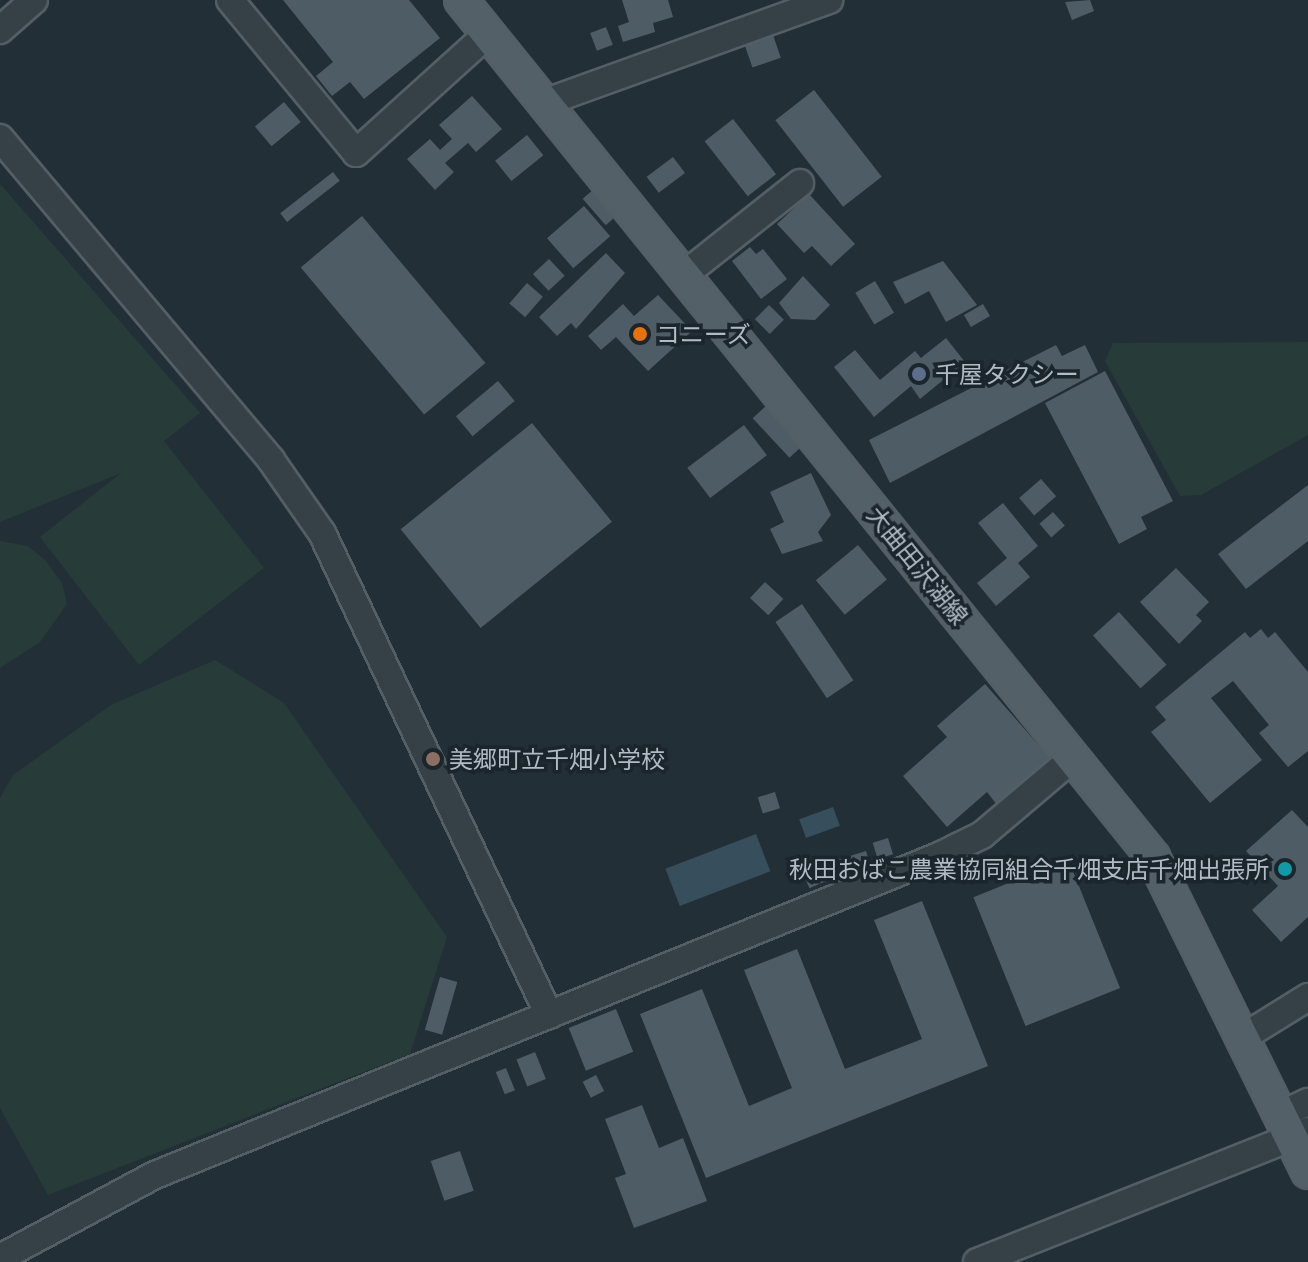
<!DOCTYPE html>
<html>
<head>
<meta charset="utf-8">
<style>
	body { margin:0 }
	#map { position:relative; width:1308px; height:1262px; overflow:hidden; background:#232f37; font-family:Barlow,"Noto Sans JP",sans-serif }
	div>[style] { position:absolute }
	[style*='--x'] { left:calc(var(--x)*1px); top:calc(var(--y)*1px); width:calc(var(--w)*1px); rotate:calc(var(--a)*1deg) }
	.green>* { inset:0; background:#273c39 }
	.water>* { inset:0; background:#374e5c; transform-origin:0 0 }
	.building>* { inset:0; background:#4e5c65; transform-origin:0 0 }
	.roads { filter:drop-shadow(2px 0 #545e65) drop-shadow(-2px 0 #545e65) drop-shadow(0 2px #545e65) drop-shadow(0 -2px #545e65) }
	.minor>* { height:26px; margin:-13px; padding:0 13px; transform-origin:13px; border-radius:13px; background:#364047 }
	.major>* { height:32px; margin:-16px; padding:0 16px; transform-origin:16px; border-radius:16px; background:#546067 }
	.dots>* { width:22px; height:22px; translate:-50% -50%; box-sizing:border-box; border:4px solid #1b252c; border-radius:50% }
	span { translate:-50% -50%; white-space:nowrap; text-align:center; line-height:1.15; -webkit-text-stroke:7px #1b252c; paint-order:stroke }
	.poi-label { font-size:24px; color:#b1bbc4 }
	.left { translate:0 -50%; text-align:left }
	.right { translate:-100% -50%; text-align:right }
	.street-label { font-size:24px; color:#b1bbc4 }
</style>
</head>
<body>
<div id="map">
	<div class="green">
		<div style="clip-path:polygon(0 184px,200px 413px,164px 441px,264px 568px,139px 665px,40px 537px,121px 473px,0 522px)"></div>
		<div style="clip-path:polygon(1308px 342px,1308px 435px,1201px 495px,1180px 496px,1105px 361px,1113px 343px)"></div>
		<div style="clip-path:polygon(0 541px,28px 546px,45px 560px,62px 583px,67px 604px,40px 642px,0 668px)"></div>
		<div style="clip-path:polygon(215px 660px,284px 703px,447px 937px,410px 1054px,48px 1195px,0 1108px,0 798px,13px 775px,111px 705px)"></div>
	</div>
	<div class="water">
		<div style="left:833px;top:807px;width:20px;height:36px;rotate:70deg"></div>
		<div style="left:756px;top:834px;width:40px;height:97px;rotate:69deg"></div>
	</div>
	<div class="building">
		<div style="clip-path:polygon(283px 0,409px 0,440px 38px,364px 99px,350px 82px,332px 96px,316px 76px,333px 62px)"></div>
		<div style="clip-path:polygon(622px 0,668px 0,673px 17px,653px 23px,655px 32px,623px 42px,618px 26px,629px 22px)"></div>
		<div style="clip-path:polygon(1090px 0,1094px 11px,1072px 20px,1065px 2px)"></div>
		<div style="left:606px;top:27px;width:19px;height:17px;rotate:69deg"></div>
		<div style="left:773px;top:35px;width:24px;height:30px;rotate:71deg"></div>
		<div style="left:814px;top:90px;width:110px;height:49px;rotate:52deg"></div>
		<div style="clip-path:polygon(472px 96px,502px 129px,476px 152px,468px 143px,445px 163px,454px 172px,435px 190px,407px 159px,430px 139px,440px 150px,452px 139px,439px 125px)"></div>
		<div style="left:284px;top:102px;width:26px;height:38px;rotate:50deg"></div>
		<div style="left:733px;top:119px;width:70px;height:36px;rotate:52deg"></div>
		<div style="left:527px;top:135px;width:26px;height:41px;rotate:51deg"></div>
		<div style="left:673px;top:157px;width:20px;height:33px;rotate:53deg"></div>
		<div style="left:333px;top:172px;width:11px;height:67px;rotate:52deg"></div>
		<div style="left:594px;top:189px;width:35px;height:15px;rotate:49deg"></div>
		<div style="clip-path:polygon(809px 194px,855px 244px,831px 266px,812px 246px,804px 253px,777px 224px)"></div>
		<div style="left:584px;top:206px;width:40px;height:49px;rotate:49deg"></div>
		<div style="left:362px;top:216px;width:192px;height:80px;rotate:50deg"></div>
		<div style="clip-path:polygon(750px 247px,756px 254px,763px 249px,787px 279px,761px 299px,732px 261px)"></div>
		<div style="clip-path:polygon(606px 253px,625px 273px,576px 329px,571px 323px,557px 336px,539px 317px)"></div>
		<div style="left:549px;top:259px;width:23px;height:22px;rotate:47deg"></div>
		<div style="clip-path:polygon(943px 261px,977px 305px,946px 322px,929px 291px,905px 304px,893px 282px)"></div>
		<div style="clip-path:polygon(803px 276px,830px 305px,815px 320px,791px 319px,779px 303px)"></div>
		<div style="left:875px;top:281px;width:37px;height:23px;rotate:59deg"></div>
		<div style="left:527px;top:283px;width:21px;height:27px;rotate:41deg"></div>
		<div style="clip-path:polygon(658px 295px,692px 331px,648px 371px,616px 337px,601px 350px,588px 336px,623px 304px,634px 316px)"></div>
		<div style="left:983px;top:304px;width:14px;height:22px;rotate:60deg"></div>
		<div style="left:769px;top:305px;width:21px;height:20px;rotate:45deg"></div>
		<div style="clip-path:polygon(946px 338px,965px 362px,920px 399px,911px 386px,874px 417px,834px 367px,855px 350px,880px 380px,915px 351px,921px 358px)"></div>
		<div style="clip-path:polygon(1056px 345px,1062px 356px,1085px 345px,1098px 372px,890px 483px,869px 440px)"></div>
		<div style="clip-path:polygon(1105px 371px,1173px 501px,1141px 517px,1147px 529px,1119px 544px,1045px 403px)"></div>
		<div style="left:498px;top:381px;width:26px;height:55px;rotate:50deg"></div>
		<div style="left:768px;top:404px;width:54px;height:21px;rotate:47deg"></div>
		<div style="left:532px;top:423px;width:127px;height:169px;rotate:51deg"></div>
		<div style="left:744px;top:425px;width:38px;height:71px;rotate:53deg"></div>
		<div style="clip-path:polygon(811px 473px,831px 515px,818px 532px,823px 541px,782px 554px,770px 529px,784px 522px,770px 492px)"></div>
		<div style="left:1041px;top:479px;width:23px;height:29px;rotate:49deg"></div>
		<div style="clip-path:polygon(1308px 485px,1308px 541px,1246px 589px,1218px 554px)"></div>
		<div style="clip-path:polygon(1003px 503px,1038px 546px,1018px 563px,1030px 577px,996px 606px,977px 583px,1007px 558px,978px 523px)"></div>
		<div style="left:1053px;top:512px;width:18px;height:18px;rotate:49deg"></div>
		<div style="left:858px;top:545px;width:45px;height:55px;rotate:50deg"></div>
		<div style="clip-path:polygon(1176px 568px,1209px 602px,1196px 615px,1202px 621px,1179px 644px,1140px 602px)"></div>
		<div style="left:765px;top:582px;width:25px;height:22px;rotate:43deg"></div>
		<div style="left:802px;top:604px;width:92px;height:32px;rotate:56deg"></div>
		<div style="left:1119px;top:612px;width:71px;height:35px;rotate:48deg"></div>
		<div style="clip-path:polygon(1261px 629px,1268px 638px,1275px 632px,1308px 672px,1308px 751px,1288px 767px,1259px 733px,1269px 725px,1233px 681px,1211px 698px,1262px 760px,1210px 803px,1151px 732px,1166px 720px,1155px 707px,1245px 632px,1250px 638px)"></div>
		<div style="clip-path:polygon(985px 684px,1050px 758px,997px 805px,987px 792px,947px 827px,903px 776px,947px 737px,937px 726px)"></div>
		<div style="left:775px;top:792px;width:17px;height:18px;rotate:73deg"></div>
		<div style="clip-path:polygon(1292px 810px,1308px 827px,1308px 917px,1281px 942px,1252px 910px,1278px 886px,1246px 851px)"></div>
		<div style="left:888px;top:838px;width:17px;height:16px;rotate:73deg"></div>
		<div style="left:866px;top:851px;width:14px;height:29px;rotate:73deg"></div>
		<div style="left:1068px;top:859px;width:139px;height:102px;rotate:68deg"></div>
		<div style="left:831px;top:865px;width:13px;height:29px;rotate:67deg"></div>
		<div style="clip-path:polygon(922px 901px,988px 1066px,706px 1178px,640px 1014px,702px 989px,749px 1106px,792px 1088px,744px 970px,797px 949px,845px 1069px,922px 1039px,874px 920px)"></div>
		<div style="left:440px;top:977px;width:18px;height:55px;rotate:16deg"></div>
		<div style="left:616px;top:1009px;width:46px;height:51px;rotate:68deg"></div>
		<div style="left:535px;top:1052px;width:29px;height:20px;rotate:68deg"></div>
		<div style="left:506px;top:1068px;width:24px;height:11px;rotate:68deg"></div>
		<div style="left:596px;top:1075px;width:18px;height:15px;rotate:63deg"></div>
		<div style="clip-path:polygon(642px 1105px,659px 1148px,683px 1138px,707px 1201px,634px 1228px,615px 1178px,626px 1174px,605px 1119px)"></div>
		<div style="left:460px;top:1151px;width:42px;height:31px;rotate:71deg"></div>
	</div>
	<div class="roads">
		<div class="minor">
			<div style="--x:230;--y:0;--w:198;--a:50.5"></div>
			<div style="--x:356;--y:153;--w:179;--a:-42.1"></div>
			<div style="--x:0;--y:30;--w:45;--a:-41.4"></div>
			<div style="--x:546;--y:102;--w:301;--a:-19.8"></div>
			<div style="--x:0;--y:138;--w:421;--a:49.9"></div>
			<div style="--x:271;--y:460;--w:89;--a:55.1"></div>
			<div style="--x:322;--y:533;--w:533;--a:64.78"></div>
			<div style="--x:684;--y:275;--w:148;--a:-38.4"></div>
			<div style="--x:1242;--y:1038;--w:78;--a:-31.8"></div>
			<div style="--x:1280;--y:1115;--w:31;--a:-25"></div>
			<div style="--x:0;--y:1258;--w:176;--a:-28.2"></div>
			<div style="--x:155;--y:1175;--w:846;--a:-22.14"></div>
			<div style="--x:939;--y:856;--w:48;--a:-26"></div>
			<div style="--x:982;--y:835;--w:119;--a:-40.2"></div>
			<div style="--x:977;--y:1262;--w:356;--a:-21.6"></div>
		</div>
		<div class="major">
			<div style="--x:461;--y:0;--w:1102;--a:51.08"></div>
			<div style="--x:1153;--y:857;--w:351;--a:63.8"></div>
		</div>
	</div>
	<div class="dots">
		<div style="left:640px;top:334px;background:#e8710a"></div>
		<div style="left:919px;top:374px;background:#5c6f8a"></div>
		<div style="left:433px;top:759px;background:#8d6e63"></div>
		<div style="left:1285px;top:869px;background:#0f9aa8"></div>
	</div>
	<div class="poi-label">
		<span class="left" style="left:656px;top:334px">コニーズ</span>
		<span class="left" style="left:935px;top:374px">千屋タクシー</span>
		<span class="left" style="left:449px;top:759px">美郷町立千畑小学校</span>
		<span class="right" style="left:1269px;top:869px">秋田おばこ農業協同組合千畑支店千畑出張所</span>
	</div>
	<div class="street-label">
		<span style="left:918px;top:565px;rotate:51deg">大曲田沢湖線</span>
	</div>
</div>
</body>
</html>
